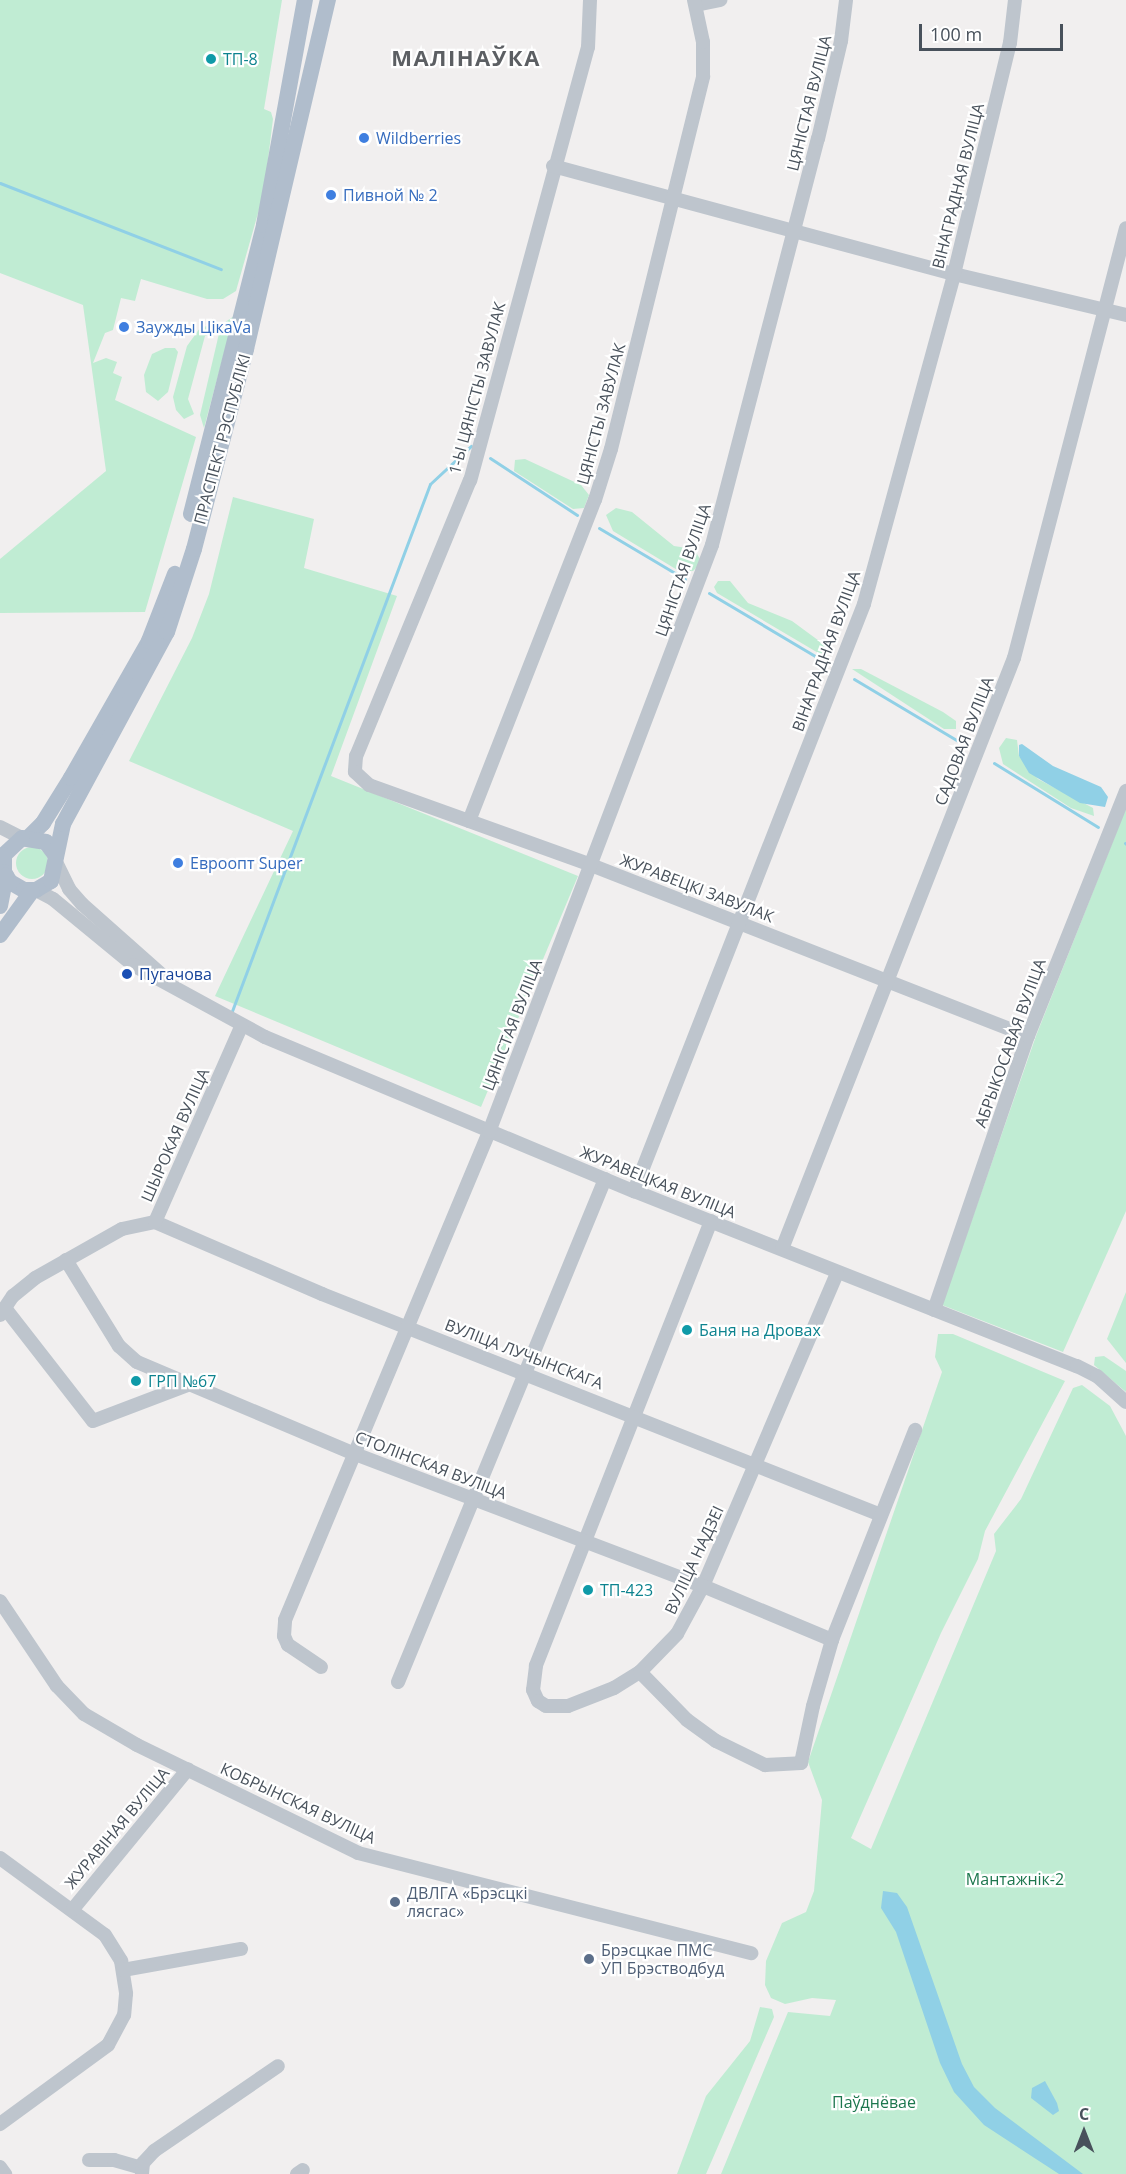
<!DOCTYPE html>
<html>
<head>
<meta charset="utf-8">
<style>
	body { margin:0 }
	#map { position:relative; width:1126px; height:2174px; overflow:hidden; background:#f1efef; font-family:"Open Sans",sans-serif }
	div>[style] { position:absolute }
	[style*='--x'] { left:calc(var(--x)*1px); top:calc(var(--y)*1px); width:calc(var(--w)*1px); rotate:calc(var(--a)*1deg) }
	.green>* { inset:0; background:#c0ecd3 }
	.round { border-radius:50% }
	.water>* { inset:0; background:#90d0e6 }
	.stream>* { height:3px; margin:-1.5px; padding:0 1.5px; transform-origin:1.5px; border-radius:1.5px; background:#90d0e6 }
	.minor>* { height:14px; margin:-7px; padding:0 7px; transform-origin:7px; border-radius:7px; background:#bec5cd }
	.major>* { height:16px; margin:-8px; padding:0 8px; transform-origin:8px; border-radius:8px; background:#b0bdcc }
	.dots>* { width:16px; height:16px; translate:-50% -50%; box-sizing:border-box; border:3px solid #fff; border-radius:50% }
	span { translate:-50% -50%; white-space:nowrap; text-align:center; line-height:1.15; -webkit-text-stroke:4.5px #fff; paint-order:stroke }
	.culture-label { font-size:16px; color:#0d838f }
	.left { translate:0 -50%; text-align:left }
	.street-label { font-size:16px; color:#48515b }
	.shop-label { font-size:16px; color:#366cbe }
	.transit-label { font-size:16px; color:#164399 }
	.park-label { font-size:16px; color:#1d774e }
	.service-label { font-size:16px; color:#4e5e75 }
	.district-label { font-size:22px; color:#5c5f63; font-weight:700; letter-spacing:1.5px }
	.north { position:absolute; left:1054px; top:2102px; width:60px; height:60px; -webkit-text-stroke:4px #fff; paint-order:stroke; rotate:0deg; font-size:16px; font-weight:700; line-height:24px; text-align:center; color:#48515b }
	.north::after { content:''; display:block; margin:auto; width:21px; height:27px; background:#48515b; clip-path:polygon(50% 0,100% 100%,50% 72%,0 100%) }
	.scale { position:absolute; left:919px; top:24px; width:144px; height:27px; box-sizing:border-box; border:3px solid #48515b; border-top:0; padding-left:8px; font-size:18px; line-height:21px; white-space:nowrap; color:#48515b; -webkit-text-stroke:4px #fff; paint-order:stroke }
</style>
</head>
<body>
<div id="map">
	<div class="green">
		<div style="clip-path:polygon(0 0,282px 0,264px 109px,271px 112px,273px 119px,264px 192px,236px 291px,223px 299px,207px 299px,141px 279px,135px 301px,121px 298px,113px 330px,105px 333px,93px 363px,106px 358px,117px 362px,113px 373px,122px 377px,115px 400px,196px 437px,145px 612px,0 613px,0 559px,106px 471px,83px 305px,0 273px)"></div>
		<div style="clip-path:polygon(234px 316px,204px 428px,200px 415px,221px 325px)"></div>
		<div style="clip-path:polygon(214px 324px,217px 332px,205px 336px,188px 399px,194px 414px,184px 419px,176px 410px,173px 397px,187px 346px,200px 328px)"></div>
		<div style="clip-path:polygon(165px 348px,175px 348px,178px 352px,168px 392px,158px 401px,146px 392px,144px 375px,152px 354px)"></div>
		<div style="clip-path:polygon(525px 459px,581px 485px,589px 495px,584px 508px,573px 509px,514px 471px,515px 460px)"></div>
		<div style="clip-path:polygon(233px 497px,314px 519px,304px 568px,397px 596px,331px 776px,578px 876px,481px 1107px,215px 996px,293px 831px,129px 761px,192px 638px,209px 594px)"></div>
		<div style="clip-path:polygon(616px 508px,632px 512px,674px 546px,694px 549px,700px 559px,698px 566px,693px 571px,679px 571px,613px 531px,606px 515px)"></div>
		<div style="clip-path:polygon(718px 581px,730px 581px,748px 603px,792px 621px,826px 646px,828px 652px,820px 654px,717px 593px,714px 587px)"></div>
		<div style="clip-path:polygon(852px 669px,861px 669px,943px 712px,956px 721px,956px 729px,944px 729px)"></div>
		<div style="clip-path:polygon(1006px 738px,1017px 740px,1019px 756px,1038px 779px,1093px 808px,1094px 816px,1071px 808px,1003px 764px,999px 748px)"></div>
		<div style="clip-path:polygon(1126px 808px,1126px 1211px,1063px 1352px,942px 1305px,1036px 1036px)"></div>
		<div class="round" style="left:16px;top:847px;width:32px;height:32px"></div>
		<div style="clip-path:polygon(1126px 1292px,1126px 1363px,1107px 1339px)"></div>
		<div style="clip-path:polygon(938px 1334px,953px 1334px,1065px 1381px,985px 1531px,978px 1559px,941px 1633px,851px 1838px,871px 1849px,996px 1551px,994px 1534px,1021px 1499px,1073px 1388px,1082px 1385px,1110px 1406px,1126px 1436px,1126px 2174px,721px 2174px,788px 2012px,830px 2016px,836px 2000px,812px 1998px,785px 2004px,771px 1998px,765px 1985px,766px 1961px,782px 1923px,806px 1912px,814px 1891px,822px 1800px,808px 1762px,942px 1372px,935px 1357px)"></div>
		<div style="clip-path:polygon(1104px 1356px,1126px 1371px,1126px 1392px,1094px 1365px,1095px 1357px)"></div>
		<div style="clip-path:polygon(760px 2007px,772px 2009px,774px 2017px,706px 2174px,677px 2174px,706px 2096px,750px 2041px)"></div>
	</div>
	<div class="water">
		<div style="clip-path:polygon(1022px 744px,1053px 766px,1101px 787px,1108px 797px,1105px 807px,1080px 803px,1029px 773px,1019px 756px,1019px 745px)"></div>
		<div style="clip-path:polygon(883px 1891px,897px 1893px,907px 1907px,962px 2064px,974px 2087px,995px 2108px,1083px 2174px,1059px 2174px,984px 2125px,954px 2092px,940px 2063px,896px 1932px,881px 1908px)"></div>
		<div style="clip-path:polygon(1045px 2081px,1057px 2103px,1059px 2111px,1053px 2115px,1031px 2098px,1032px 2088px)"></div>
	</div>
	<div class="stream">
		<div style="--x:0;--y:183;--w:237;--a:21.3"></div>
		<div style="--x:490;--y:458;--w:104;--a:33.2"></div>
		<div style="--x:599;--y:528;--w:100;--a:30.7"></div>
		<div style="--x:709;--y:593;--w:135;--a:30.7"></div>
		<div style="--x:854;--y:679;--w:127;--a:30.8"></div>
		<div style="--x:994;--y:763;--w:122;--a:31.6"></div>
		<div style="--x:1125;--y:843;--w:1;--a:45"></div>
		<div style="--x:232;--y:1011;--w:563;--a:-69.41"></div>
		<div style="--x:430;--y:484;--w:56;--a:-42.8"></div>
	</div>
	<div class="minor">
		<div style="--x:590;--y:0;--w:47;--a:92.4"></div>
		<div style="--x:588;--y:47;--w:449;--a:105.2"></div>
		<div style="--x:470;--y:480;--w:299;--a:112.4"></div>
		<div style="--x:356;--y:756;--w:16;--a:94"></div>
		<div style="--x:355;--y:772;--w:19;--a:43"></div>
		<div style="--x:369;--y:785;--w:236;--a:19.8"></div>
		<div style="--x:591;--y:865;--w:469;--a:21.4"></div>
		<div style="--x:696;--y:5;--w:25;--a:-12"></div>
		<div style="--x:553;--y:166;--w:415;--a:15.1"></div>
		<div style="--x:954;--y:274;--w:177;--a:13.4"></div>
		<div style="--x:469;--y:821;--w:345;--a:-68.6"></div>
		<div style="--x:595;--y:500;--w:53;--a:-72.6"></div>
		<div style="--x:611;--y:449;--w:384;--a:-76.1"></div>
		<div style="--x:703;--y:76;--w:34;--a:-90"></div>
		<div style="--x:703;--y:42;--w:43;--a:-102.1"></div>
		<div style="--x:0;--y:827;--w:25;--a:27"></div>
		<div style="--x:57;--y:864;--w:28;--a:64"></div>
		<div style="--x:69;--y:889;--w:20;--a:49"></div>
		<div style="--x:82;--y:904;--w:107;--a:41.6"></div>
		<div style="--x:36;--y:890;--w:19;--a:28"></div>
		<div style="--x:53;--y:899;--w:104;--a:39.5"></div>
		<div style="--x:133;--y:965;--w:150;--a:28.6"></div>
		<div style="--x:265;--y:1037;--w:400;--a:22.7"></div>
		<div style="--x:634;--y:1191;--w:476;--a:21.6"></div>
		<div style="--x:1077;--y:1366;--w:22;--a:27"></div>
		<div style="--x:1097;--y:1376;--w:39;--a:42"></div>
		<div style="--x:634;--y:1191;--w:630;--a:-68.6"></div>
		<div style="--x:864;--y:604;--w:342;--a:-74.7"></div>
		<div style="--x:954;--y:274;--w:238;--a:-76.4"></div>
		<div style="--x:1010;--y:43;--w:43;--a:-83.4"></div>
		<div style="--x:711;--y:1221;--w:478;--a:111.5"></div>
		<div style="--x:536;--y:1666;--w:24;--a:97"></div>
		<div style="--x:533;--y:1690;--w:12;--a:66"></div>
		<div style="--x:538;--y:1701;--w:9;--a:32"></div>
		<div style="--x:546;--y:1706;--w:22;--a:0"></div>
		<div style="--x:568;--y:1706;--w:49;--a:-21.4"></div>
		<div style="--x:614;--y:1688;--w:31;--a:-32"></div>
		<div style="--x:640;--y:1672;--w:53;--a:-45.8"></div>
		<div style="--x:677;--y:1634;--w:55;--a:-61.6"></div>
		<div style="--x:703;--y:1586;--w:340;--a:-66.8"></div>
		<div style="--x:155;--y:1222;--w:182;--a:23.3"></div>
		<div style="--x:322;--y:1294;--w:601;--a:21.57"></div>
		<div style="--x:782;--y:1249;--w:635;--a:-68.57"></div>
		<div style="--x:1014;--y:658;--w:444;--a:-75.4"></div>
		<div style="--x:66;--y:1260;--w:101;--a:58.4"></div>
		<div style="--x:119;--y:1346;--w:24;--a:42"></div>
		<div style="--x:137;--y:1362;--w:237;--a:22.9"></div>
		<div style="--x:355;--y:1454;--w:372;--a:20.8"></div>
		<div style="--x:703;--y:1586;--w:140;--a:22.7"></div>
		<div style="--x:5;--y:1308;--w:143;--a:52.1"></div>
		<div style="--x:93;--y:1421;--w:102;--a:-20.8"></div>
		<div style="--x:934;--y:1310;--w:290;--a:-71.1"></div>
		<div style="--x:1028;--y:1036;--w:264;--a:-68.2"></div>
		<div style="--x:0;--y:1315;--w:23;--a:-56"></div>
		<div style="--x:13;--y:1296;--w:28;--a:-39"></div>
		<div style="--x:35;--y:1278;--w:100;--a:-29.4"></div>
		<div style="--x:122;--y:1229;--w:34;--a:-12"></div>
		<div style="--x:155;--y:1222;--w:215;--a:-66.2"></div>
		<div style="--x:0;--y:1601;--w:102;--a:56.2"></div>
		<div style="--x:57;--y:1686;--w:39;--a:46"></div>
		<div style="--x:84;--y:1714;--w:61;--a:30.3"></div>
		<div style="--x:137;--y:1745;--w:246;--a:26"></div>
		<div style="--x:358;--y:1853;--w:406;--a:14.3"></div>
		<div style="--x:321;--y:1667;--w:40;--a:-146"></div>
		<div style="--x:288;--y:1645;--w:10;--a:-114"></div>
		<div style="--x:284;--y:1636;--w:16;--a:-86"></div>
		<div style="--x:285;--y:1620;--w:529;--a:-67.31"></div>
		<div style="--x:489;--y:1132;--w:628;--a:-69.2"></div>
		<div style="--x:712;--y:545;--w:420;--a:-75.4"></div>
		<div style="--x:818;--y:139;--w:101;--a:-76.8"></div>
		<div style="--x:841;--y:41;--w:41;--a:-83"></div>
		<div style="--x:640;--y:1672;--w:67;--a:45.6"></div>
		<div style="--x:687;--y:1720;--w:36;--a:36"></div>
		<div style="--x:716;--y:1741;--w:55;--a:26.1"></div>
		<div style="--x:765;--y:1765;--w:36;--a:-3"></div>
		<div style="--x:801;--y:1763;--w:58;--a:-78.1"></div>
		<div style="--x:813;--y:1706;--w:69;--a:-73.9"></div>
		<div style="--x:832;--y:1640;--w:226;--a:-68.4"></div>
		<div style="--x:398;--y:1682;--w:544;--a:-67.63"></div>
		<div style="--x:0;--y:1858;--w:130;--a:36.3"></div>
		<div style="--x:105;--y:1935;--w:31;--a:58"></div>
		<div style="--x:121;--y:1961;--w:33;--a:81"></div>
		<div style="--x:126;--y:1994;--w:21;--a:95"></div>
		<div style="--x:124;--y:2015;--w:34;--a:118"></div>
		<div style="--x:108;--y:2045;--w:134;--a:143.8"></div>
		<div style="--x:73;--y:1909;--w:181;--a:-50.6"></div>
		<div style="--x:123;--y:1970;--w:120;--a:-10.1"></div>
		<div style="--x:89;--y:2160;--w:25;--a:0"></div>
		<div style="--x:114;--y:2160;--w:29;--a:16"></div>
		<div style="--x:0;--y:2167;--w:9;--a:54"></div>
		<div style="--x:142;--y:2174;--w:11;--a:-85"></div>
		<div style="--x:143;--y:2163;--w:16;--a:-47"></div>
		<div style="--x:154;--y:2151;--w:150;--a:-34.4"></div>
		<div style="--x:297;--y:2174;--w:7;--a:-34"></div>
	</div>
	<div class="major">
		<div style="--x:191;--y:514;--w:298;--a:-75.8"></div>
		<div style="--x:264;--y:225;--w:229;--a:-79.7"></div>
		<div style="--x:29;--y:837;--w:20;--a:-45"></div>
		<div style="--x:43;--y:823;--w:53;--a:-58.1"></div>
		<div style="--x:71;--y:778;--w:158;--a:-60.3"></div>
		<div style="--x:149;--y:641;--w:72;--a:-68.8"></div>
		<div style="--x:56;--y:856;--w:17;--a:-126"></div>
		<div style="--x:46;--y:842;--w:24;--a:-171"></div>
		<div style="--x:22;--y:838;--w:25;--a:137"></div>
		<div style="--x:4;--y:855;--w:17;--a:90"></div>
		<div style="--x:4;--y:872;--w:12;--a:59"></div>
		<div style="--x:10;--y:882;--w:16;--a:30"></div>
		<div style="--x:24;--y:890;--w:12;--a:0"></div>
		<div style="--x:36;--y:890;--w:17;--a:-31"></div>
		<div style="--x:51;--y:881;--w:58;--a:-78.1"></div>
		<div style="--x:63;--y:824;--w:218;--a:-61.6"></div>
		<div style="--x:167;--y:632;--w:87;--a:-72"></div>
		<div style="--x:194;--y:549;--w:207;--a:-75.4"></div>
		<div style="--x:246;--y:349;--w:359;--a:-76.8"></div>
		<div style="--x:0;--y:906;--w:31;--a:-79"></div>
		<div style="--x:0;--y:935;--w:54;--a:-54"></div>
	</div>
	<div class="dots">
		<div style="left:211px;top:59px;background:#0f9aa8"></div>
		<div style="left:364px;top:138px;background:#3f7fe0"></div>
		<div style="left:331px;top:195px;background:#3f7fe0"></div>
		<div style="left:124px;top:327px;background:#3f7fe0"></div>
		<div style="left:178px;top:863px;background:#3f7fe0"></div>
		<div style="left:127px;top:974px;background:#1a4fb4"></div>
		<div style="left:687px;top:1330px;background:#0f9aa8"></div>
		<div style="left:136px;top:1381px;background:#0f9aa8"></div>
		<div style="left:588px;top:1590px;background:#0f9aa8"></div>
		<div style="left:395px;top:1902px;background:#5c6f8a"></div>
		<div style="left:589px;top:1959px;background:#5c6f8a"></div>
	</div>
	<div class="culture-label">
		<span class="left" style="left:223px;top:59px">ТП-8</span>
		<span class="left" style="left:699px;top:1330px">Баня на Дровах</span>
		<span class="left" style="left:148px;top:1381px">ГРП №67</span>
		<span class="left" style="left:600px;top:1590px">ТП-423</span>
	</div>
	<div class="street-label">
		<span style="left:809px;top:103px;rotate:-76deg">ЦЯНІСТАЯ ВУЛІЦА</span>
		<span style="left:958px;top:186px;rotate:-76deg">ВІНАГРАДНАЯ ВУЛІЦА</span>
		<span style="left:477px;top:388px;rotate:-75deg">1-Ы ЦЯНІСТЫ ЗАВУЛАК</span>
		<span style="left:601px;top:414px;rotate:-75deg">ЦЯНІСТЫ ЗАВУЛАК</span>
		<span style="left:222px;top:439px;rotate:-75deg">ПРАСПЕКТ РЭСПУБЛІКІ</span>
		<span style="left:683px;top:570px;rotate:-71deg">ЦЯНІСТАЯ ВУЛІЦА</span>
		<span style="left:826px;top:651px;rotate:-70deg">ВІНАГРАДНАЯ ВУЛІЦА</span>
		<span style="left:964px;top:741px;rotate:-69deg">САДОВАЯ ВУЛІЦА</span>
		<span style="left:697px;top:888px;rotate:21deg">ЖУРАВЕЦКІ ЗАВУЛАК</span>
		<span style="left:512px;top:1025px;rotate:-69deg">ЦЯНІСТАЯ ВУЛІЦА</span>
		<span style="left:1010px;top:1043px;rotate:-70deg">АБРЫКОСАВАЯ ВУЛІЦА</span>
		<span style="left:175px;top:1135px;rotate:-66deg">ШЫРОКАЯ ВУЛІЦА</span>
		<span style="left:658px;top:1182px;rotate:22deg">ЖУРАВЕЦКАЯ ВУЛІЦА</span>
		<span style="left:524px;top:1354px;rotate:21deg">ВУЛІЦА ЛУЧЫНСКАГА</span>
		<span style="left:431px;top:1465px;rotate:21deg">СТОЛІНСКАЯ ВУЛІЦА</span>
		<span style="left:694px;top:1560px;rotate:-65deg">ВУЛІЦА НАДЗЕІ</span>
		<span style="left:298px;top:1803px;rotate:25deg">КОБРЫНСКАЯ ВУЛІЦА</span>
		<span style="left:117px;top:1828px;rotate:-50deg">ЖУРАВІНАЯ ВУЛІЦА</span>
	</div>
	<div class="shop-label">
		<span class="left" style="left:376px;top:138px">Wildberries</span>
		<span class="left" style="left:343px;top:195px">Пивной № 2</span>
		<span class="left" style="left:136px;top:327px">Заужды ЦікаVа</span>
		<span class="left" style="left:190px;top:863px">Евроопт Super</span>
	</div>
	<div class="transit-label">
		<span class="left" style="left:139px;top:974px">Пугачова</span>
	</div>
	<div class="park-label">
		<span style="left:1015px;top:1879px">Мантажнік-2</span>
		<span style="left:874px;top:2102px">Паўднёвае</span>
	</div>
	<div class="service-label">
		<span class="left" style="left:407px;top:1902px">ДВЛГА «Брэсцкі<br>лясгас»</span>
		<span class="left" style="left:601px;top:1959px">Брэсцкае ПМС<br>УП Брэстводбуд</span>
	</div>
	<div class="district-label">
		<span style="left:466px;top:58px">МАЛІНАЎКА</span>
	</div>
	<div class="north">С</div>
	<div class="scale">100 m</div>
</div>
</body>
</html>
